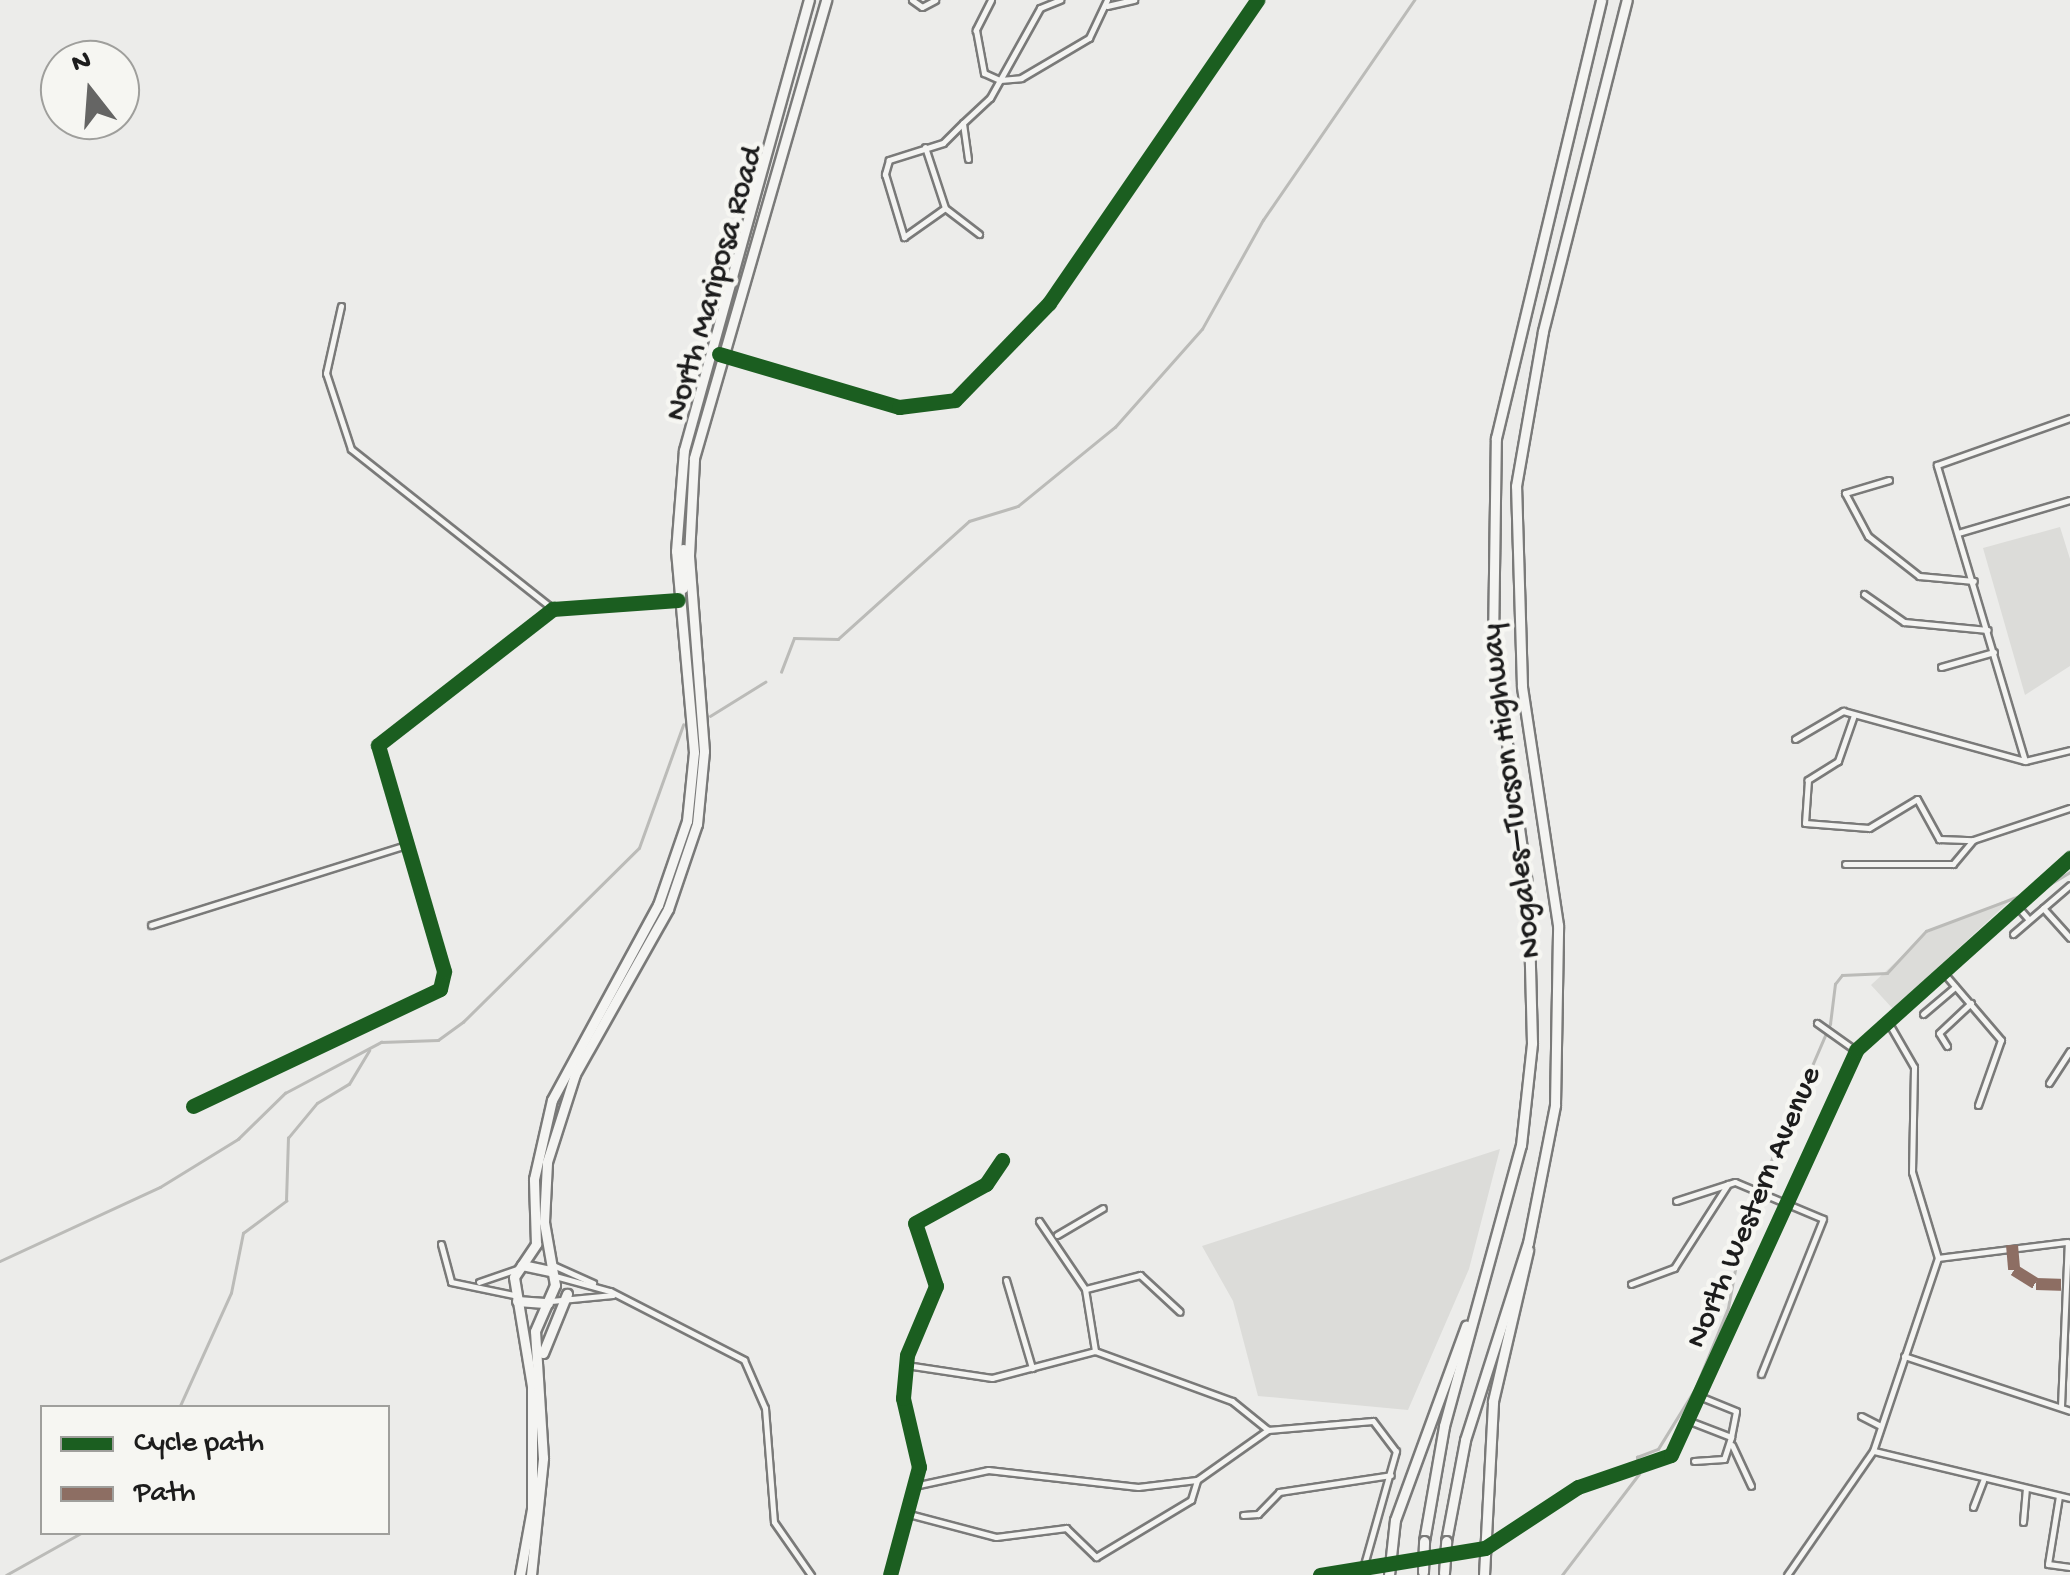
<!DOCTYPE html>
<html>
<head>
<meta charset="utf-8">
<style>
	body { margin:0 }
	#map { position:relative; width:2070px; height:1575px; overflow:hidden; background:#ececea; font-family:"Gochi Hand",sans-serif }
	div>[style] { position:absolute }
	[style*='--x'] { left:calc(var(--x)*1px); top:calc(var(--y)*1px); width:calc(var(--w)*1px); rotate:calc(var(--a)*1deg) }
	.built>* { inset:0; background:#dcdcd9 }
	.stream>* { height:2.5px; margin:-1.25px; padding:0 1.25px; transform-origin:1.25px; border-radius:1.25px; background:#bbbbb8 }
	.roads { filter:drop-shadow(2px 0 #7a7a79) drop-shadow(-2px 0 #7a7a79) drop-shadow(0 2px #7a7a79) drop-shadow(0 -2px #7a7a79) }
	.minor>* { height:5px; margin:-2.5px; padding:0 2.5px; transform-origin:2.5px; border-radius:2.5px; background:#f4f4f2 }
	.highway>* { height:9px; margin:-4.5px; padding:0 4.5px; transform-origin:4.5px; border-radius:4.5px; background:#f4f4f2 }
	.bridges { filter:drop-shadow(2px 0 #7a7a79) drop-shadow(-2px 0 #7a7a79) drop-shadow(0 2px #7a7a79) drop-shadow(0 -2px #7a7a79) }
	.highway-bridge>* { height:9px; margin:-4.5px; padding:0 4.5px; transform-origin:4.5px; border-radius:4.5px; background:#f4f4f2 }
	.quiet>* { height:12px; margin-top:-6px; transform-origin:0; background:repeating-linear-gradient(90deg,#8d6e63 0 25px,transparent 0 37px) }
	.cycleway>* { height:15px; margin:-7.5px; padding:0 7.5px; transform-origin:7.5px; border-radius:7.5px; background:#1b5e20 }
	span { translate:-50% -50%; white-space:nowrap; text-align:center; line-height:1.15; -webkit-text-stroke:9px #f6f6f2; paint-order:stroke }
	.street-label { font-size:32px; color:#1c1c1c }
	.legend { position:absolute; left:40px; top:1405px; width:350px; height:130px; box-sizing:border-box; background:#f6f6f2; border:2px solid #9f9f9c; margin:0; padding:12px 18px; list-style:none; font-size:30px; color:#1c1c1c }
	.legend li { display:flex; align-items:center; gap:20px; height:50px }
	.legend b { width:50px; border:2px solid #9f9f9c }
	.north { position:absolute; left:40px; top:40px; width:100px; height:100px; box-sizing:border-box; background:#f6f6f2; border:2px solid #9f9f9c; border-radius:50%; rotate:343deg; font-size:28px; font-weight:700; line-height:40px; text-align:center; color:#1c1c1c }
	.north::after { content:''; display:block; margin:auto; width:35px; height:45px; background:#656564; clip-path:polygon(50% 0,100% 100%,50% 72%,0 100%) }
</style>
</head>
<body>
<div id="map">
	<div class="built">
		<div style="clip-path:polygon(2060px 527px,2070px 559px,2070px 666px,2025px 695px,1983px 548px)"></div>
		<div style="clip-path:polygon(2015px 896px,1893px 1009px,1871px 985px,1927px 933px)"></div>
		<div style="clip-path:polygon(1500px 1149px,1469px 1269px,1408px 1410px,1258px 1396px,1233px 1301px,1202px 1246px)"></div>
	</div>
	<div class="stream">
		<div style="--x:781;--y:672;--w:36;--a:-69"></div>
		<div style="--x:794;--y:638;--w:44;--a:1.3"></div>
		<div style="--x:838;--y:639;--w:176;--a:-42"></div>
		<div style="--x:969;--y:521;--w:51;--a:-17"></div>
		<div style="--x:1018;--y:506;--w:125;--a:-39.2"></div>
		<div style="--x:1115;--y:427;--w:131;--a:-48.4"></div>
		<div style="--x:1202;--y:329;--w:125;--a:-60.8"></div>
		<div style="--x:1263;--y:220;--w:267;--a:-55.5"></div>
		<div style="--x:710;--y:716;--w:65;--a:-31.7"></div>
		<div style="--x:2035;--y:893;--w:41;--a:-31"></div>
		<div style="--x:0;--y:1261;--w:176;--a:-24.8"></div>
		<div style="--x:160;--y:1187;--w:92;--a:-31.6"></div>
		<div style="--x:238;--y:1139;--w:66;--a:-44.4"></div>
		<div style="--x:285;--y:1093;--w:109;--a:-28"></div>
		<div style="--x:381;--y:1042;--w:57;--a:-2"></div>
		<div style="--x:438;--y:1040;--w:31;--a:-36"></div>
		<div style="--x:463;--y:1022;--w:247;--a:-44.7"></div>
		<div style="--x:639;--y:848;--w:131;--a:-70.3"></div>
		<div style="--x:179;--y:1408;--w:126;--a:-65.7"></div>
		<div style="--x:231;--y:1293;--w:61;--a:-78.7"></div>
		<div style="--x:243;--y:1233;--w:54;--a:-36.7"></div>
		<div style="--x:286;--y:1201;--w:63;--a:-88.2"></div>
		<div style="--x:288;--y:1138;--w:45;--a:-50.4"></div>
		<div style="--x:317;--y:1103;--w:37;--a:-31"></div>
		<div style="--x:349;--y:1084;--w:39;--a:-59"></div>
		<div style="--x:6;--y:1575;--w:88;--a:-29.2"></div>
		<div style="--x:1562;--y:1575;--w:127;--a:-52.7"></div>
		<div style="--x:1639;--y:1474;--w:17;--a:-97"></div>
		<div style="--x:1637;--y:1457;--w:22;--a:-21"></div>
		<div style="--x:1658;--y:1449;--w:70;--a:-58.3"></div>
		<div style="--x:1695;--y:1389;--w:87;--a:-67.8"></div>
		<div style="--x:1728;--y:1308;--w:83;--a:-79.6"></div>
		<div style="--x:1743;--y:1226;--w:220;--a:-66.7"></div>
		<div style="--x:1830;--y:1024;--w:40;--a:-82.9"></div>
		<div style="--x:1835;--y:984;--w:11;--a:-52"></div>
		<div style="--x:1842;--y:975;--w:45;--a:-2.5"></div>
		<div style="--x:1887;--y:973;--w:57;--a:-47.1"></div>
		<div style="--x:1926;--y:931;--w:108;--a:-20.6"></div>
	</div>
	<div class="roads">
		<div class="minor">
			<div style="--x:912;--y:0;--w:12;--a:35"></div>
			<div style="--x:922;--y:7;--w:15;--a:-28"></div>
			<div style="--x:991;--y:0;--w:34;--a:117"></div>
			<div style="--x:976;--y:30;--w:44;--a:79.5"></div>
			<div style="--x:984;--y:73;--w:17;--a:24"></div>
			<div style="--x:1000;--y:80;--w:21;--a:-5"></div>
			<div style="--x:1021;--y:78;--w:79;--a:-30.5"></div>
			<div style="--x:1089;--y:38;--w:42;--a:-64.7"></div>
			<div style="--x:1107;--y:6;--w:28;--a:-13"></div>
			<div style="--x:963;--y:123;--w:28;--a:135"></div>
			<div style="--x:943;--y:143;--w:57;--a:162.5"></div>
			<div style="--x:889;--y:160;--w:15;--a:106"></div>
			<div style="--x:885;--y:174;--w:66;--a:73.2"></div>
			<div style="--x:904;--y:237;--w:50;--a:-35.3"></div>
			<div style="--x:945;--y:208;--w:43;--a:37.4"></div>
			<div style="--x:925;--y:147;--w:64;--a:71.8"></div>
			<div style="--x:968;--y:159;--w:36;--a:-98"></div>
			<div style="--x:963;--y:123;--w:37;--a:-43"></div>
			<div style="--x:990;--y:98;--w:103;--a:-60.9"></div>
			<div style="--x:1040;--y:8;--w:22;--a:-22"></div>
			<div style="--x:341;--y:306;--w:69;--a:102.6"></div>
			<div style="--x:326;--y:373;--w:80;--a:71.8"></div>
			<div style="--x:351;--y:449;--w:258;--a:38.4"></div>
			<div style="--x:719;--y:354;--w:188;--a:16.4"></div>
			<div style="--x:899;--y:407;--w:56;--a:-7.1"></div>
			<div style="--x:955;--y:400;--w:135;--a:-45.9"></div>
			<div style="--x:1049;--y:303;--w:368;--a:-55.5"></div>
			<div style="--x:1889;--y:480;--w:46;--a:163.5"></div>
			<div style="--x:1845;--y:493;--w:49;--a:61.9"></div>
			<div style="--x:1868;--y:536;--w:65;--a:38.1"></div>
			<div style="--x:1919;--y:576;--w:55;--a:5.2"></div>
			<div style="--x:1958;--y:533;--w:117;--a:-16.4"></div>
			<div style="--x:1864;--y:594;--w:49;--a:35"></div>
			<div style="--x:1904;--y:622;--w:84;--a:5.4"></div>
			<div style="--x:1941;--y:667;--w:55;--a:-15.8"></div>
			<div style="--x:1854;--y:715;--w:49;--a:109.2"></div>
			<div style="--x:1838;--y:761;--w:36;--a:148"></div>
			<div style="--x:1808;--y:780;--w:43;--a:94"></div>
			<div style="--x:1805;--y:823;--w:64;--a:4.5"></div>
			<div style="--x:1869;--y:828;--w:56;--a:-31.1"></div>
			<div style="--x:1917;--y:799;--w:46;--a:61.2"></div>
			<div style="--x:1939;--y:839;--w:34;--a:2"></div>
			<div style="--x:1795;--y:739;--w:56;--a:-30.3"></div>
			<div style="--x:1843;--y:711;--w:189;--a:15.4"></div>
			<div style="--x:2025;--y:761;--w:46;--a:-13.7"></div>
			<div style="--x:2025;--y:761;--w:309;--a:-106.6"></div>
			<div style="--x:1937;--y:465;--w:141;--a:-19.5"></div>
			<div style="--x:1845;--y:864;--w:108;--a:0"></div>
			<div style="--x:1953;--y:864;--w:31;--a:-50"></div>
			<div style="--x:1973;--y:840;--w:102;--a:-18.3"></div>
			<div style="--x:2017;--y:906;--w:18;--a:49"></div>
			<div style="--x:2043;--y:908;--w:40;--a:48"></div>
			<div style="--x:151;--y:925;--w:267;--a:-17.4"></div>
			<div style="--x:2013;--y:934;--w:75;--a:-40.7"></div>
			<div style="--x:1942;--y:971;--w:91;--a:49.5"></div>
			<div style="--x:2001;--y:1040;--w:69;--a:109.5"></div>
			<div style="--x:1923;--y:1014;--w:42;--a:-40.2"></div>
			<div style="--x:1817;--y:1023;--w:47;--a:35.4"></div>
			<div style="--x:1947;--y:1046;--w:15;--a:-122"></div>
			<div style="--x:1939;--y:1033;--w:44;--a:-43.2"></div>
			<div style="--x:2049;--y:1083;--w:38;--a:-57"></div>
			<div style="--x:193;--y:1106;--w:273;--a:-25.3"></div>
			<div style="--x:440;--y:989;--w:18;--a:-77"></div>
			<div style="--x:444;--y:971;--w:235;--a:-106.3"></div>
			<div style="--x:378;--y:745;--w:222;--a:-37.9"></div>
			<div style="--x:553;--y:609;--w:125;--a:-4.1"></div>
			<div style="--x:1676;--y:1201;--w:62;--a:-17.9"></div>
			<div style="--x:1735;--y:1182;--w:95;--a:22.8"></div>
			<div style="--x:1823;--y:1219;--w:167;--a:111.8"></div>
			<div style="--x:1039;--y:1221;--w:82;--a:55.9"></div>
			<div style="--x:1085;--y:1289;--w:63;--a:80.8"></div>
			<div style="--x:1057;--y:1235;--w:53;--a:-30.4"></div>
			<div style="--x:441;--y:1244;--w:39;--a:75"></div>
			<div style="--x:451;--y:1282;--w:64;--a:11.7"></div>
			<div style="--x:1938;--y:1258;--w:130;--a:-7.1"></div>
			<div style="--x:553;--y:1265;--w:44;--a:24.2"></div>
			<div style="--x:555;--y:1276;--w:57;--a:15.3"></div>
			<div style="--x:610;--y:1291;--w:151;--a:27.2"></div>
			<div style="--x:744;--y:1360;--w:52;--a:66.4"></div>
			<div style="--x:765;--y:1408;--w:114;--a:85.5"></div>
			<div style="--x:774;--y:1522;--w:65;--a:55.1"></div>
			<div style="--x:1006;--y:1280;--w:92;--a:73.5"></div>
			<div style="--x:479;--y:1282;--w:39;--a:-19"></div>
			<div style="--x:1631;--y:1284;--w:46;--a:-20.4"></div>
			<div style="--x:1674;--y:1268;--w:100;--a:-57.3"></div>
			<div style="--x:1086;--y:1289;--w:56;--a:-14.5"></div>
			<div style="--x:1140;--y:1275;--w:54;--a:42.8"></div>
			<div style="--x:551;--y:1301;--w:62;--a:-5.5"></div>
			<div style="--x:1904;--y:1356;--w:175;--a:18.3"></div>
			<div style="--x:906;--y:1365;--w:87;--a:8.6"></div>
			<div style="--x:992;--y:1378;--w:106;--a:-14.7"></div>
			<div style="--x:1095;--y:1351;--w:146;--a:20.1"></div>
			<div style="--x:1232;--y:1401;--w:46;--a:38.9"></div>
			<div style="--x:1268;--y:1430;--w:105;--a:-4.9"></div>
			<div style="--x:1373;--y:1421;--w:38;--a:53"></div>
			<div style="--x:1396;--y:1451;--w:118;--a:105.7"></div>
			<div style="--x:2061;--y:1406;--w:164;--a:-87.6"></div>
			<div style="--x:1861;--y:1416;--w:22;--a:27"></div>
			<div style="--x:1692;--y:1422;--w:42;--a:21"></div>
			<div style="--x:1731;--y:1437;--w:26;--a:-79"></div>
			<div style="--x:1736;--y:1411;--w:35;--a:-158"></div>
			<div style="--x:1732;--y:1445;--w:45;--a:65.1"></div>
			<div style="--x:1874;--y:1451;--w:202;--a:13.5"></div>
			<div style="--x:1694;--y:1461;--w:30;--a:-4"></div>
			<div style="--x:1724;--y:1459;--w:23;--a:-72"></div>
			<div style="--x:914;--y:1486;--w:76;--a:-12.2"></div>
			<div style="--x:988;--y:1470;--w:151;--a:6.5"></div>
			<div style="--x:1138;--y:1487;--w:59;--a:-6.8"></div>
			<div style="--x:1197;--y:1480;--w:87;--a:-35.2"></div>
			<div style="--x:2059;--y:1496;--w:69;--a:99.2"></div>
			<div style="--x:2048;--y:1564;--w:22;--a:8"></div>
			<div style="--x:1973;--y:1507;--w:28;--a:-69"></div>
			<div style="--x:905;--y:1513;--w:94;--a:14.8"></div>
			<div style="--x:996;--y:1537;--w:71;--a:-7.3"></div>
			<div style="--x:1066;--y:1528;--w:42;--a:44"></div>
			<div style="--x:1096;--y:1557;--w:111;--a:-31"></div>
			<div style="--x:1191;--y:1500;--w:21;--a:-73"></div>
			<div style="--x:1243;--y:1515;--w:15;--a:-4"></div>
			<div style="--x:1258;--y:1514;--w:30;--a:-46"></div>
			<div style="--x:1279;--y:1492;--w:113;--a:-8.6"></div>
			<div style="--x:2023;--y:1522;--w:32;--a:-85"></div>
			<div style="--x:890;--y:1575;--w:112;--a:-75"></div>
			<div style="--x:919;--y:1467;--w:71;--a:-103.1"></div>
			<div style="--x:903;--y:1398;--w:43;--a:-84.7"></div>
			<div style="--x:907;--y:1355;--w:75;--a:-67.2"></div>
			<div style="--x:936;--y:1286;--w:66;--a:-108.4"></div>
			<div style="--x:915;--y:1223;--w:81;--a:-28.8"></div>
			<div style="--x:986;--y:1184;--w:29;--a:-56"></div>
			<div style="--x:1320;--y:1575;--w:167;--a:-9.3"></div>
			<div style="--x:1485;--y:1548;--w:111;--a:-33.3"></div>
			<div style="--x:1578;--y:1487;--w:98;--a:-19"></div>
			<div style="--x:1671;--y:1455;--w:445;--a:-65.4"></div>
			<div style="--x:1856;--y:1050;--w:288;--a:-41.9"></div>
			<div style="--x:1787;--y:1575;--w:151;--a:-55.3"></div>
			<div style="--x:1873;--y:1451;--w:204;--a:-71.4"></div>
			<div style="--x:1938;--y:1258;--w:90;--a:-106.8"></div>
			<div style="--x:1912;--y:1172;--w:105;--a:-88.9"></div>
			<div style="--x:1914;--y:1067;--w:52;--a:-120"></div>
		</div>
		<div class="highway">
			<div style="--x:683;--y:549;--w:39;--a:90"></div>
			<div style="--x:522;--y:1265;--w:30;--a:12"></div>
			<div style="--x:517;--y:1301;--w:31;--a:4"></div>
			<div style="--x:543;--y:1353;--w:64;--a:-67.9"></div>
			<div style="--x:1424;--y:1541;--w:117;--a:-80.1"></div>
			<div style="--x:1444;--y:1426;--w:291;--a:-74.7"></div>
			<div style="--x:1521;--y:1145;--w:103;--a:-83.8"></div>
			<div style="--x:1532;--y:1043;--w:152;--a:-91.5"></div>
			<div style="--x:1528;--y:891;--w:249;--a:-98.1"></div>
			<div style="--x:1493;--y:644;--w:206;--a:-89.2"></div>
			<div style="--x:1496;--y:438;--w:450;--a:-76.5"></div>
			<div style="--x:1446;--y:1541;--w:103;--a:-79.3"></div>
			<div style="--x:1465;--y:1440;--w:207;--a:-72.3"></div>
			<div style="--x:1528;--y:1243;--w:141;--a:-78.9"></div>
			<div style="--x:1555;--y:1105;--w:180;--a:-89"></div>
			<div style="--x:1558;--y:925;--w:242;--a:-98.6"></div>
			<div style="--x:1522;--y:686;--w:200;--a:-91.7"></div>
			<div style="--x:1516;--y:486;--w:157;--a:-80.1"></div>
			<div style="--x:1543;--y:331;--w:341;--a:-75.8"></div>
			<div style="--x:520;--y:1575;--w:67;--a:-79.7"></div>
			<div style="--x:532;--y:1509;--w:123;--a:-90"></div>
			<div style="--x:532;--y:1386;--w:110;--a:-99.4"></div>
			<div style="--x:514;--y:1277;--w:40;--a:-56"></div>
			<div style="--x:536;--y:1244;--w:65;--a:-91.8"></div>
			<div style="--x:534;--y:1179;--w:81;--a:-77.2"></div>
			<div style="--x:552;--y:1100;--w:222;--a:-61.5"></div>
			<div style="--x:658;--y:905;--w:89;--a:-71"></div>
			<div style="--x:687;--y:821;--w:69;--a:-84.2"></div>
			<div style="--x:694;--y:752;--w:202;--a:-95.1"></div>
			<div style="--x:676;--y:551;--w:101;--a:-85.5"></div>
			<div style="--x:684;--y:450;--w:467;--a:-74.5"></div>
			<div style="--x:531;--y:1575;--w:118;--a:-84.1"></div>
			<div style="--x:543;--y:1458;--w:127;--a:-93.6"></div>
			<div style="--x:535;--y:1331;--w:50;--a:-66.5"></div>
			<div style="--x:555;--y:1285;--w:64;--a:-99.9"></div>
			<div style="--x:544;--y:1222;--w:60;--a:-87.1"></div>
			<div style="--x:547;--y:1162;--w:92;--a:-72.3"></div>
			<div style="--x:575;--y:1074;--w:189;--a:-60.6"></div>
			<div style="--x:668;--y:909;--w:90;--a:-71.2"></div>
			<div style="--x:697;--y:824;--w:73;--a:-84.5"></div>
			<div style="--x:704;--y:751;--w:197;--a:-94.4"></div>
			<div style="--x:689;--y:555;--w:97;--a:-87"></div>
			<div style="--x:694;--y:458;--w:477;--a:-73.9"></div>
			<div style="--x:1389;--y:1575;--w:55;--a:-83.8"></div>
			<div style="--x:1395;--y:1520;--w:207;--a:-69.9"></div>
			<div style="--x:1484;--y:1575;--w:174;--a:-87"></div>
			<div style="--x:1493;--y:1401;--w:155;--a:-76.9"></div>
		</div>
	</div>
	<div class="bridges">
		<div class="highway-bridge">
			<div style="--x:1423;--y:1572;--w:31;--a:-88"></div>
			<div style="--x:1444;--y:1573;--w:32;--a:-86"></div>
		</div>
	</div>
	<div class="quiet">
		<div style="--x:2012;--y:1245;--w:25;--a:85"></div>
		<div style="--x:2014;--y:1270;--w:26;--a:32"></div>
		<div style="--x:2036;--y:1284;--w:31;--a:2"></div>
	</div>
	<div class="cycleway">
		<div style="--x:719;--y:354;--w:188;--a:16.4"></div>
		<div style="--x:899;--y:407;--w:56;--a:-7.1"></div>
		<div style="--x:955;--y:400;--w:135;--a:-45.9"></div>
		<div style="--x:1049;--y:303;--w:368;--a:-55.5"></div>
		<div style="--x:193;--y:1106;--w:273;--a:-25.3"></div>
		<div style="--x:440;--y:989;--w:18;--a:-77"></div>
		<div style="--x:444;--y:971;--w:235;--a:-106.3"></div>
		<div style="--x:378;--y:745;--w:222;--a:-37.9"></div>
		<div style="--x:553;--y:609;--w:125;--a:-4.1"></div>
		<div style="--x:890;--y:1575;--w:112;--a:-75"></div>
		<div style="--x:919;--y:1467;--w:71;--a:-103.1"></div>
		<div style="--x:903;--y:1398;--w:43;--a:-84.7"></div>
		<div style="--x:907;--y:1355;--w:75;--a:-67.2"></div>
		<div style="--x:936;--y:1286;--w:66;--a:-108.4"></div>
		<div style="--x:915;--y:1223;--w:81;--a:-28.8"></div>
		<div style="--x:986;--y:1184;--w:29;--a:-56"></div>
		<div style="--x:1320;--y:1575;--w:167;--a:-9.3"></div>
		<div style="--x:1485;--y:1548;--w:111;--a:-33.3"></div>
		<div style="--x:1578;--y:1487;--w:98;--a:-19"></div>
		<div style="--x:1671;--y:1455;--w:445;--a:-65.4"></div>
		<div style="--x:1856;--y:1050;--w:288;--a:-41.9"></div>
	</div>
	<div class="street-label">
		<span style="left:716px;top:284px;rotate:-74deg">North Mariposa Road</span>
		<span style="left:1513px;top:791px;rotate:-97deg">Nogales–Tucson Highway</span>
		<span style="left:1755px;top:1208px;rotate:-67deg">North Western Avenue</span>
	</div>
	<ul class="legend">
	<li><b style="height:12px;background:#1b5e20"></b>Cycle path</li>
	<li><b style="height:12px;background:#8d6e63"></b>Path</li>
	</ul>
	<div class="north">N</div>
</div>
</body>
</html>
